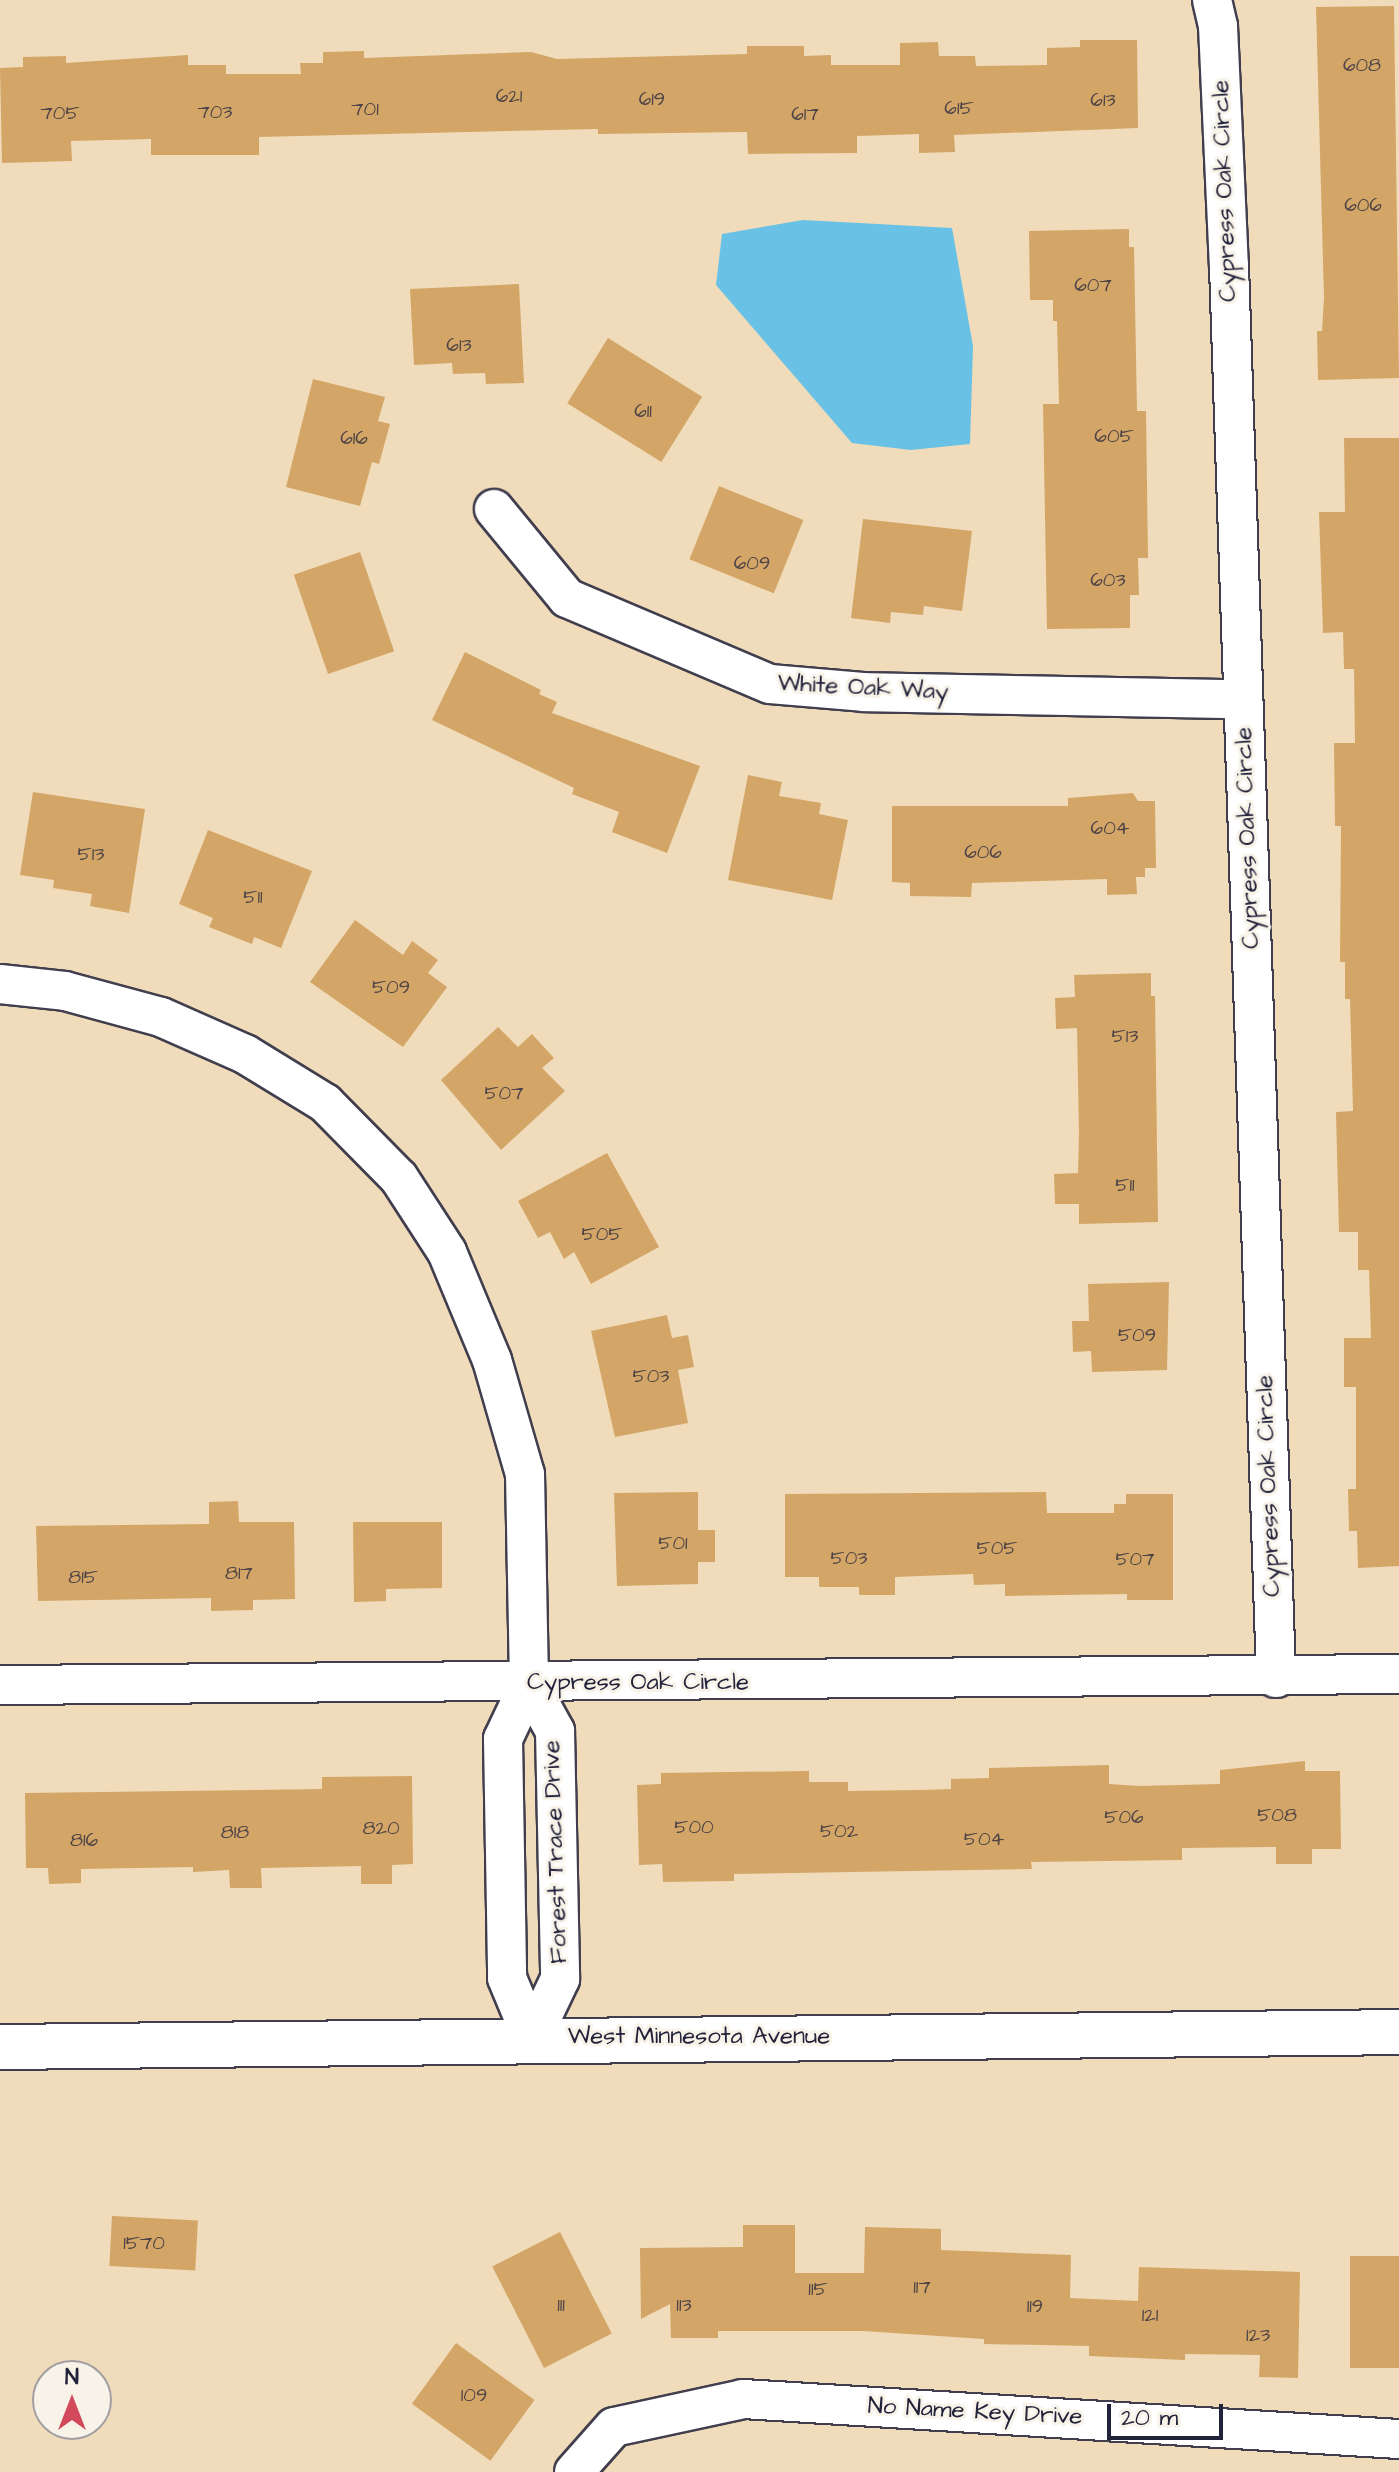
<!DOCTYPE html>
<html>
<head>
<meta charset="utf-8">
<style>
	body { margin:0 }
	#map { position:relative; width:1399px; height:2472px; overflow:hidden; background:#f0dcba; font-family:"Architects Daughter",sans-serif }
	div>[style] { position:absolute }
	[style*='--x'] { left:calc(var(--x)*1px); top:calc(var(--y)*1px); width:calc(var(--w)*1px); rotate:calc(var(--a)*1deg) }
	.water>* { inset:0; background:#69c1e6 }
	.building>* { inset:0; background:#d3a667; transform-origin:0 0 }
	.roads { filter:drop-shadow(2px 0 #413e4e) drop-shadow(-2px 0 #413e4e) drop-shadow(0 2px #413e4e) drop-shadow(0 -2px #413e4e) }
	.minor>* { height:38px; margin:-19px; padding:0 19px; transform-origin:19px; border-radius:19px; background:#fff }
	.tertiary>* { height:44px; margin:-22px; padding:0 22px; transform-origin:22px; border-radius:22px; background:#fff }
	span { translate:-50% -50%; white-space:nowrap; text-align:center; line-height:1.15; -webkit-text-stroke:6px #f7f3e8; paint-order:stroke }
	.number-label { font-size:20px; color:#4e4346 }
	.number-label span { -webkit-text-stroke-width:0 }
	.street-label { font-size:24px; color:#22223b }
	.north { position:absolute; left:32px; top:2360px; width:80px; height:80px; box-sizing:border-box; background:#f7f3e8; border:2px solid #a29fa3; border-radius:50%; rotate:0deg; font-size:22px; font-weight:700; line-height:32px; text-align:center; color:#22223b }
	.north::after { content:''; display:block; margin:auto; width:28px; height:36px; background:#d1495b; clip-path:polygon(50% 0,100% 100%,50% 72%,0 100%) }
	.scale { position:absolute; left:1107px; top:2404px; width:116px; height:36px; box-sizing:border-box; border:4px solid #22223b; border-top:0; padding-left:10px; font-size:24px; line-height:28px; white-space:nowrap; color:#22223b; -webkit-text-stroke:6px #f7f3e8; paint-order:stroke }
</style>
</head>
<body>
<div id="map">
	<div class="water">
		<div style="clip-path:polygon(803px 220px,952px 228px,973px 346px,970px 444px,911px 450px,852px 443px,716px 285px,722px 234px)"></div>
	</div>
	<div class="building">
		<div style="clip-path:polygon(1394px 6px,1399px 378px,1318px 380px,1317px 331px,1322px 331px,1324px 298px,1316px 7px)"></div>
		<div style="clip-path:polygon(1080px 40px,1137px 40px,1138px 128px,954px 135px,955px 152px,919px 153px,919px 134px,857px 136px,857px 153px,748px 154px,747px 132px,598px 134px,598px 129px,259px 137px,259px 155px,151px 155px,151px 139px,71px 141px,72px 161px,2px 163px,0 68px,23px 67px,23px 57px,66px 56px,66px 63px,188px 55px,188px 65px,226px 65px,226px 74px,301px 74px,300px 63px,323px 63px,323px 52px,364px 51px,364px 58px,531px 52px,557px 59px,747px 54px,747px 46px,804px 46px,804px 56px,831px 55px,831px 65px,900px 65px,900px 43px,938px 42px,939px 56px,975px 56px,976px 66px,1047px 65px,1047px 48px,1080px 47px)"></div>
		<div style="clip-path:polygon(1129px 229px,1129px 247px,1134px 247px,1137px 411px,1146px 411px,1148px 558px,1138px 558px,1139px 595px,1130px 595px,1130px 628px,1047px 629px,1043px 404px,1059px 404px,1057px 321px,1053px 321px,1053px 300px,1030px 300px,1029px 231px)"></div>
		<div style="clip-path:polygon(519px 284px,524px 383px,486px 384px,485px 373px,453px 374px,452px 363px,414px 365px,410px 289px)"></div>
		<div style="left:608px;top:338px;width:111px;height:77px;rotate:32deg"></div>
		<div style="clip-path:polygon(313px 379px,385px 397px,378px 421px,390px 424px,379px 464px,372px 462px,360px 506px,286px 487px)"></div>
		<div style="clip-path:polygon(1344px 438px,1399px 438px,1399px 1566px,1358px 1568px,1357px 1531px,1349px 1531px,1348px 1489px,1356px 1489px,1356px 1387px,1344px 1387px,1344px 1338px,1371px 1338px,1369px 1270px,1358px 1270px,1358px 1232px,1339px 1232px,1336px 1112px,1353px 1111px,1350px 999px,1345px 999px,1345px 962px,1340px 962px,1341px 826px,1335px 826px,1334px 743px,1355px 743px,1354px 669px,1344px 669px,1343px 632px,1323px 633px,1319px 512px,1345px 512px)"></div>
		<div style="left:719px;top:486px;width:91px;height:79px;rotate:22deg"></div>
		<div style="clip-path:polygon(863px 519px,972px 531px,962px 611px,924px 606px,923px 615px,891px 612px,890px 623px,851px 618px)"></div>
		<div style="left:360px;top:552px;width:105px;height:70px;rotate:71deg"></div>
		<div style="clip-path:polygon(465px 652px,541px 690px,539px 694px,557px 702px,552px 713px,700px 766px,667px 853px,612px 832px,619px 812px,572px 794px,574px 788px,432px 720px)"></div>
		<div style="clip-path:polygon(748px 775px,782px 782px,779px 796px,821px 803px,819px 814px,848px 820px,832px 900px,728px 880px)"></div>
		<div style="clip-path:polygon(33px 792px,145px 809px,129px 913px,90px 906px,92px 894px,53px 888px,54px 880px,20px 875px)"></div>
		<div style="clip-path:polygon(1133px 793px,1138px 801px,1155px 801px,1156px 868px,1145px 868px,1145px 877px,1136px 877px,1137px 894px,1107px 895px,1107px 879px,972px 883px,971px 897px,910px 896px,910px 883px,892px 882px,892px 806px,1068px 806px,1068px 798px)"></div>
		<div style="clip-path:polygon(208px 830px,312px 871px,281px 948px,254px 937px,252px 944px,209px 927px,213px 918px,179px 904px)"></div>
		<div style="clip-path:polygon(355px 920px,403px 955px,412px 941px,438px 960px,428px 973px,447px 987px,403px 1047px,310px 982px)"></div>
		<div style="clip-path:polygon(1151px 973px,1151px 996px,1155px 996px,1158px 1222px,1079px 1224px,1079px 1204px,1055px 1204px,1054px 1174px,1078px 1173px,1079px 1135px,1077px 1028px,1056px 1029px,1055px 998px,1075px 997px,1074px 975px)"></div>
		<div style="clip-path:polygon(498px 1027px,518px 1047px,532px 1034px,554px 1058px,542px 1068px,565px 1091px,501px 1150px,441px 1080px)"></div>
		<div style="clip-path:polygon(607px 1153px,659px 1247px,591px 1284px,574px 1252px,564px 1259px,550px 1232px,538px 1238px,518px 1201px)"></div>
		<div style="clip-path:polygon(1169px 1282px,1167px 1370px,1092px 1372px,1091px 1351px,1073px 1352px,1072px 1321px,1089px 1321px,1088px 1284px)"></div>
		<div style="clip-path:polygon(667px 1315px,672px 1338px,688px 1335px,694px 1367px,678px 1370px,688px 1423px,615px 1437px,591px 1331px)"></div>
		<div style="clip-path:polygon(698px 1492px,698px 1530px,715px 1530px,715px 1562px,698px 1562px,698px 1584px,617px 1586px,614px 1493px)"></div>
		<div style="clip-path:polygon(1046px 1492px,1047px 1513px,1114px 1513px,1114px 1504px,1126px 1504px,1126px 1494px,1173px 1494px,1173px 1600px,1127px 1600px,1127px 1594px,1005px 1596px,1005px 1584px,974px 1585px,973px 1574px,895px 1577px,895px 1595px,859px 1595px,859px 1587px,819px 1587px,819px 1577px,785px 1577px,785px 1494px)"></div>
		<div style="clip-path:polygon(238px 1501px,239px 1522px,294px 1522px,295px 1599px,253px 1600px,253px 1610px,211px 1611px,211px 1598px,38px 1601px,36px 1526px,209px 1524px,209px 1502px)"></div>
		<div style="clip-path:polygon(353px 1522px,442px 1522px,442px 1588px,386px 1589px,386px 1601px,354px 1602px)"></div>
		<div style="clip-path:polygon(1305px 1761px,1305px 1771px,1340px 1771px,1341px 1849px,1312px 1849px,1312px 1864px,1276px 1864px,1276px 1847px,1182px 1848px,1182px 1860px,1031px 1862px,1032px 1869px,734px 1874px,734px 1881px,663px 1882px,662px 1864px,639px 1865px,637px 1785px,661px 1784px,661px 1773px,809px 1771px,809px 1782px,848px 1782px,848px 1791px,920px 1790px,951px 1789px,951px 1779px,989px 1778px,989px 1768px,1109px 1765px,1109px 1784px,1139px 1786px,1220px 1784px,1220px 1770px)"></div>
		<div style="clip-path:polygon(412px 1776px,413px 1864px,392px 1865px,392px 1884px,361px 1884px,361px 1866px,261px 1868px,262px 1888px,230px 1888px,229px 1870px,193px 1872px,193px 1867px,81px 1869px,81px 1883px,49px 1884px,48px 1868px,26px 1868px,25px 1793px,322px 1789px,322px 1777px)"></div>
		<div style="left:112px;top:2216px;width:86px;height:50px;rotate:3deg"></div>
		<div style="clip-path:polygon(743px 2225px,795px 2225px,795px 2273px,864px 2273px,865px 2227px,941px 2229px,941px 2250px,1071px 2255px,1070px 2298px,1138px 2301px,1139px 2267px,1300px 2272px,1298px 2378px,1259px 2377px,1260px 2355px,1185px 2354px,1185px 2360px,1089px 2356px,1089px 2346px,984px 2344px,984px 2339px,863px 2331px,718px 2331px,718px 2338px,671px 2338px,670px 2304px,641px 2319px,640px 2248px,743px 2247px)"></div>
		<div style="left:560px;top:2232px;width:114px;height:76px;rotate:63deg"></div>
		<div style="left:1399px;top:2256px;width:112px;height:49px;rotate:90deg"></div>
		<div style="left:456px;top:2343px;width:97px;height:75px;rotate:36deg"></div>
	</div>
	<div class="roads">
		<div class="minor">
			<div style="--x:1212;--y:0;--w:27;--a:77"></div>
			<div style="--x:1218;--y:26;--w:240;--a:87.4"></div>
			<div style="--x:1229;--y:266;--w:1413;--a:88.09"></div>
			<div style="--x:494;--y:509;--w:115;--a:50.6"></div>
			<div style="--x:567;--y:598;--w:220;--a:23"></div>
			<div style="--x:770;--y:684;--w:93;--a:4.9"></div>
			<div style="--x:863;--y:692;--w:380;--a:1.1"></div>
			<div style="--x:0;--y:984;--w:65;--a:6.1"></div>
			<div style="--x:65;--y:991;--w:99;--a:15.2"></div>
			<div style="--x:161;--y:1017;--w:92;--a:23.8"></div>
			<div style="--x:245;--y:1054;--w:94;--a:31.5"></div>
			<div style="--x:325;--y:1103;--w:105;--a:45.4"></div>
			<div style="--x:399;--y:1178;--w:88;--a:57"></div>
			<div style="--x:447;--y:1252;--w:117;--a:67.4"></div>
			<div style="--x:492;--y:1360;--w:119;--a:73.9"></div>
			<div style="--x:525;--y:1474;--w:210;--a:88.9"></div>
			<div style="--x:529;--y:1684;--w:61;--a:115.3"></div>
			<div style="--x:503;--y:1739;--w:239;--a:89"></div>
			<div style="--x:507;--y:1978;--w:65;--a:67.4"></div>
			<div style="--x:529;--y:1684;--w:54;--a:61"></div>
			<div style="--x:555;--y:1731;--w:248;--a:88.8"></div>
			<div style="--x:560;--y:1979;--w:65;--a:115.4"></div>
			<div style="--x:0;--y:1685;--w:1399;--a:-0.45"></div>
			<div style="--x:574;--y:2472;--w:60;--a:-48.4"></div>
			<div style="--x:614;--y:2427;--w:132;--a:-12.2"></div>
			<div style="--x:743;--y:2399;--w:657;--a:3.49"></div>
		</div>
		<div class="tertiary">
			<div style="--x:0;--y:2047;--w:1399;--a:-0.61"></div>
		</div>
	</div>
	<div class="number-label">
		<span style="left:1362px;top:65px">608</span>
		<span style="left:509px;top:96px">621</span>
		<span style="left:652px;top:99px">619</span>
		<span style="left:1103px;top:100px">613</span>
		<span style="left:959px;top:108px">615</span>
		<span style="left:365px;top:109px">701</span>
		<span style="left:215px;top:112px">703</span>
		<span style="left:60px;top:113px">705</span>
		<span style="left:805px;top:114px">617</span>
		<span style="left:1363px;top:205px">606</span>
		<span style="left:1093px;top:285px">607</span>
		<span style="left:459px;top:345px">613</span>
		<span style="left:643px;top:411px">611</span>
		<span style="left:1114px;top:436px">605</span>
		<span style="left:354px;top:438px">616</span>
		<span style="left:752px;top:563px">609</span>
		<span style="left:1108px;top:580px">603</span>
		<span style="left:1110px;top:828px">604</span>
		<span style="left:983px;top:852px">606</span>
		<span style="left:91px;top:854px">513</span>
		<span style="left:253px;top:897px">511</span>
		<span style="left:391px;top:987px">509</span>
		<span style="left:1125px;top:1036px">513</span>
		<span style="left:504px;top:1093px">507</span>
		<span style="left:1125px;top:1185px">511</span>
		<span style="left:602px;top:1234px">505</span>
		<span style="left:1137px;top:1335px">509</span>
		<span style="left:651px;top:1376px">503</span>
		<span style="left:673px;top:1543px">501</span>
		<span style="left:997px;top:1548px">505</span>
		<span style="left:849px;top:1558px">503</span>
		<span style="left:1135px;top:1559px">507</span>
		<span style="left:239px;top:1573px">817</span>
		<span style="left:83px;top:1577px">815</span>
		<span style="left:1277px;top:1815px">508</span>
		<span style="left:1124px;top:1817px">506</span>
		<span style="left:694px;top:1827px">500</span>
		<span style="left:381px;top:1828px">820</span>
		<span style="left:839px;top:1831px">502</span>
		<span style="left:235px;top:1832px">818</span>
		<span style="left:984px;top:1839px">504</span>
		<span style="left:84px;top:1840px">816</span>
		<span style="left:144px;top:2243px">1570</span>
		<span style="left:922px;top:2287px">117</span>
		<span style="left:818px;top:2289px">115</span>
		<span style="left:561px;top:2305px">111</span>
		<span style="left:684px;top:2305px">113</span>
		<span style="left:1035px;top:2306px">119</span>
		<span style="left:1150px;top:2315px">121</span>
		<span style="left:1258px;top:2335px">123</span>
		<span style="left:474px;top:2395px">109</span>
	</div>
	<div class="street-label">
		<span style="left:1225px;top:191px;rotate:-92deg">Cypress Oak Circle</span>
		<span style="left:863px;top:688px;rotate:3deg">White Oak Way</span>
		<span style="left:1248px;top:838px;rotate:-92deg">Cypress Oak Circle</span>
		<span style="left:1269px;top:1486px;rotate:-92deg">Cypress Oak Circle</span>
		<span style="left:638px;top:1683px">Cypress Oak Circle</span>
		<span style="left:556px;top:1852px;rotate:-92deg">Forest Trace Drive</span>
		<span style="left:699px;top:2037px">West Minnesota Avenue</span>
		<span style="left:975px;top:2412px;rotate:3deg">No Name Key Drive</span>
	</div>
	<div class="north">N</div>
	<div class="scale">20 m</div>
</div>
</body>
</html>
